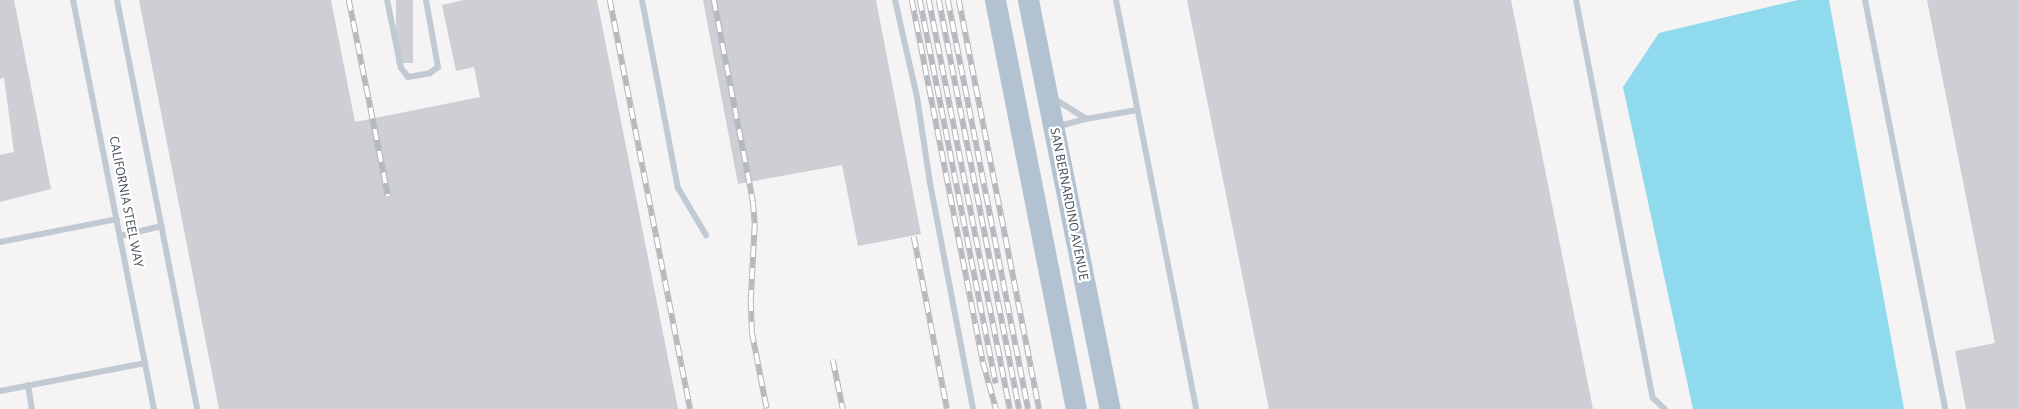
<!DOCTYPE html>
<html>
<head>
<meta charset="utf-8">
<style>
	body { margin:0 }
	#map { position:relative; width:2019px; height:409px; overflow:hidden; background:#f5f3f3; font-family:"Alegreya Sans",sans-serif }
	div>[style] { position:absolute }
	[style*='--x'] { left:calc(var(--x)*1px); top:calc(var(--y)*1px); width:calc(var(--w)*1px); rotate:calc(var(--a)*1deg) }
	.water>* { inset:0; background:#90daee }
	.building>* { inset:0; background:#cdcfd5; transform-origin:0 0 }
	.lane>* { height:6px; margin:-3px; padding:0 3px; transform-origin:3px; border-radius:3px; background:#c1cad2 }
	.primary>* { height:21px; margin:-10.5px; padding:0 10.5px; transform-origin:10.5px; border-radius:10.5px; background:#b3c2d1 }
	.rail>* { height:5.5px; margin-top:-2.75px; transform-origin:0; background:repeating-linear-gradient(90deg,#fff 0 11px,#b5b8bd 0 22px); box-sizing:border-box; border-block:1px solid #b5b8bd }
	span { translate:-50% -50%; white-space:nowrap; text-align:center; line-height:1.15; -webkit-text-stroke:4.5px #fff; paint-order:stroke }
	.street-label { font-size:14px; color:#4a5661 }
</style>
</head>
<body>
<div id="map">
	<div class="water">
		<div style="clip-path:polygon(1798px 0,1829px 0,1904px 409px,1693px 409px,1623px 87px,1659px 33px)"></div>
	</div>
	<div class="building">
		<div style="clip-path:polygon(0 0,14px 0,51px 189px,0 202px,0 155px,14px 152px,4px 78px,0 79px)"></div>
		<div style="clip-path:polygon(139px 0,331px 0,355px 122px,480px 97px,474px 67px,456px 71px,442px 5px,464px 0,597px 0,678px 409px,219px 409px)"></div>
		<div style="left:396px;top:0;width:17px;height:63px"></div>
		<div style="clip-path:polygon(703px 0,876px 0,921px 234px,858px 246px,842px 165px,738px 184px)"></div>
		<div style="clip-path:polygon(1187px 0,1511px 0,1593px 409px,1269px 409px)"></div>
		<div style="clip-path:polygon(1927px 0,2019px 0,2019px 409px,1966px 409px,1955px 351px,1995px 343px)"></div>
	</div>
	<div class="lane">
		<div style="--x:73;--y:0;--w:417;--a:78.8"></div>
		<div style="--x:117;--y:0;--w:417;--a:78.9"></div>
		<div style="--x:387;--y:0;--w:69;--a:78.4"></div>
		<div style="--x:401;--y:68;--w:11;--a:52"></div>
		<div style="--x:408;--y:77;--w:22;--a:-10"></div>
		<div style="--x:430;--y:73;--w:10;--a:-37"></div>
		<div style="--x:438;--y:67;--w:68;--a:-100.2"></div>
		<div style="--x:642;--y:0;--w:191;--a:79.2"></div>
		<div style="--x:678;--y:188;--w:55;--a:59.2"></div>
		<div style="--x:895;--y:0;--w:99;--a:77.2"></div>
		<div style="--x:917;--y:97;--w:87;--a:81.4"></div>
		<div style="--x:930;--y:183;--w:230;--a:79.2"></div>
		<div style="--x:1116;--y:0;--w:417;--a:78.9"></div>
		<div style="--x:1576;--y:0;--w:405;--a:79.1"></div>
		<div style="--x:1653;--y:398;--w:16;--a:43"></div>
		<div style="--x:1865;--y:0;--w:417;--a:78.9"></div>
		<div style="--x:1053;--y:98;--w:39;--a:32"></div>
		<div style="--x:1056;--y:127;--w:31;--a:-15"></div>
		<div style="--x:1086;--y:119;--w:52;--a:-10"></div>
		<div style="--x:120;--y:236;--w:43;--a:-13.4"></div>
		<div style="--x:0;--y:242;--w:119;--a:-11.1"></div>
		<div style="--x:28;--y:385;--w:24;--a:81"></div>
		<div style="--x:0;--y:391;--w:148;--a:-10.9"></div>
	</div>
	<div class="primary">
		<div style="--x:995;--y:0;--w:417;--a:78.8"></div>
		<div style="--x:1028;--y:0;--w:417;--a:78.7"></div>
	</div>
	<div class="rail">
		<div style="--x:349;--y:0;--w:200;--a:78.7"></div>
		<div style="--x:610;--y:0;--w:417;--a:78.9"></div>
		<div style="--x:714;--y:0;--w:205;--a:79"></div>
		<div style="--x:753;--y:201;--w:23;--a:85"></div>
		<div style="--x:755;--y:224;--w:76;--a:93"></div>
		<div style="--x:751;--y:300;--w:32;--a:88"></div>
		<div style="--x:752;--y:332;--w:78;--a:79"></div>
		<div style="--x:912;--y:0;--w:369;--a:78.9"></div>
		<div style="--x:983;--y:362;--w:49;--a:74.5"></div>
		<div style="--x:920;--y:0;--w:391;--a:78.8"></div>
		<div style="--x:929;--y:0;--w:417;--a:78.8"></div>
		<div style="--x:939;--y:0;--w:417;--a:78.9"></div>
		<div style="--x:948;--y:0;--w:417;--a:78.9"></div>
		<div style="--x:959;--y:0;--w:417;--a:78.9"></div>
		<div style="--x:914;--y:237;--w:175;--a:79.1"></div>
		<div style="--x:833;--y:360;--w:50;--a:78.5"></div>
	</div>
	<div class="street-label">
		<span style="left:126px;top:202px;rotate:79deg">CALIFORNIA STEEL WAY</span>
		<span style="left:1069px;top:204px;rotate:79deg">SAN BERNARDINO AVENUE</span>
	</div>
</div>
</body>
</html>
